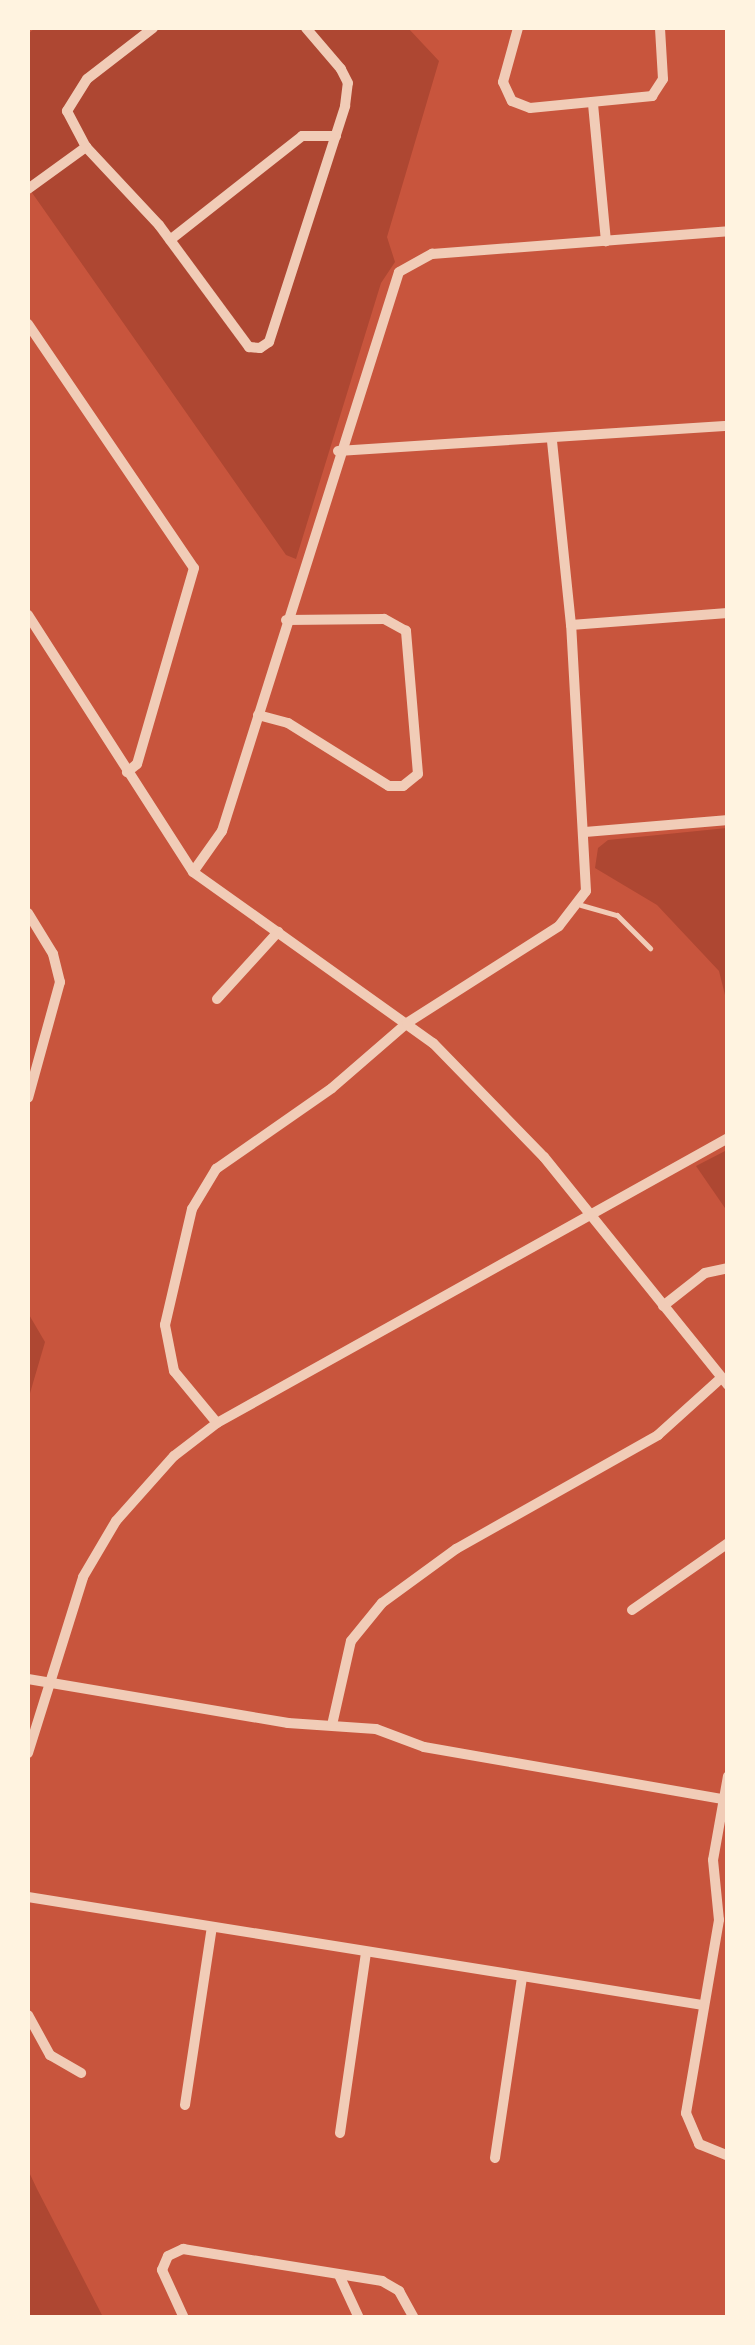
<!DOCTYPE html>
<html>
<head>
<meta charset="utf-8">
<style>
	body { margin:0 }
	#map { position:relative; width:755px; height:2345px; overflow:hidden; background:#c8553d; font-family:Merriweather,serif }
	div>[style] { position:absolute }
	[style*='--x'] { left:calc(var(--x)*1px); top:calc(var(--y)*1px); width:calc(var(--w)*1px); rotate:calc(var(--a)*1deg) }
	.green>* { inset:0; background:#ae4732 }
	.service>* { height:5px; margin:-2.5px; padding:0 2.5px; transform-origin:2.5px; border-radius:2.5px; background:#f1ccb7 }
	.minor>* { height:10px; margin:-5px; padding:0 5px; transform-origin:5px; border-radius:5px; background:#f1ccb7 }
	span { translate:-50% -50%; white-space:nowrap; text-align:center; line-height:1.15; -webkit-text-stroke:10px #fff3e0; paint-order:stroke }
	.frame { position:absolute; inset:0; border:30px solid #fff3e0; pointer-events:none }
</style>
</head>
<body>
<div id="map">
	<div class="green">
		<div style="clip-path:polygon(35px 28px,408px 28px,439px 61px,387px 237px,395px 262px,381px 283px,296px 559px,286px 555px,28px 187px,28px 34px)"></div>
		<div style="clip-path:polygon(727px 828px,728px 828px,727px 1003px,719px 971px,657px 905px,595px 868px,598px 848px,608px 840px)"></div>
		<div style="clip-path:polygon(727px 1150px,727px 1211px,696px 1166px)"></div>
		<div style="clip-path:polygon(28px 1313px,45px 1342px,28px 1400px)"></div>
		<div style="clip-path:polygon(28px 2170px,37px 2189px,103px 2317px,28px 2317px)"></div>
	</div>
	<div class="service">
		<div style="--x:581;--y:905;--w:37;--a:16"></div>
		<div style="--x:617;--y:915;--w:47;--a:45"></div>
	</div>
	<div class="minor">
		<div style="--x:153;--y:28;--w:83;--a:142.3"></div>
		<div style="--x:87;--y:79;--w:38;--a:122"></div>
		<div style="--x:67;--y:111;--w:41;--a:62.2"></div>
		<div style="--x:86;--y:147;--w:107;--a:46.9"></div>
		<div style="--x:159;--y:225;--w:152;--a:53.6"></div>
		<div style="--x:249;--y:347;--w:11;--a:5"></div>
		<div style="--x:260;--y:348;--w:11;--a:-34"></div>
		<div style="--x:269;--y:342;--w:248;--a:-72.1"></div>
		<div style="--x:345;--y:106;--w:23;--a:-83"></div>
		<div style="--x:348;--y:83;--w:16;--a:-117"></div>
		<div style="--x:341;--y:69;--w:54;--a:-130.5"></div>
		<div style="--x:518;--y:28;--w:56;--a:105.5"></div>
		<div style="--x:503;--y:82;--w:21;--a:65"></div>
		<div style="--x:512;--y:101;--w:19;--a:21"></div>
		<div style="--x:530;--y:108;--w:123;--a:-5.6"></div>
		<div style="--x:652;--y:96;--w:20;--a:-57"></div>
		<div style="--x:663;--y:79;--w:51;--a:-93.4"></div>
		<div style="--x:593;--y:104;--w:138;--a:84.6"></div>
		<div style="--x:28;--y:189;--w:72;--a:-35.9"></div>
		<div style="--x:170;--y:240;--w:168;--a:-38.2"></div>
		<div style="--x:302;--y:136;--w:34;--a:0"></div>
		<div style="--x:28;--y:324;--w:295;--a:55.8"></div>
		<div style="--x:194;--y:568;--w:204;--a:106.2"></div>
		<div style="--x:137;--y:764;--w:13;--a:141"></div>
		<div style="--x:338;--y:451;--w:391;--a:-3.7"></div>
		<div style="--x:28;--y:615;--w:305;--a:57.3"></div>
		<div style="--x:193;--y:872;--w:295;--a:35.5"></div>
		<div style="--x:433;--y:1043;--w:159;--a:45.8"></div>
		<div style="--x:544;--y:1157;--w:293;--a:51.1"></div>
		<div style="--x:571;--y:625;--w:157;--a:-4.4"></div>
		<div style="--x:258;--y:715;--w:31;--a:15"></div>
		<div style="--x:288;--y:723;--w:119;--a:32"></div>
		<div style="--x:389;--y:786;--w:14;--a:0"></div>
		<div style="--x:403;--y:786;--w:19;--a:-39"></div>
		<div style="--x:418;--y:774;--w:144;--a:-94.8"></div>
		<div style="--x:406;--y:631;--w:25;--a:-151"></div>
		<div style="--x:384;--y:619;--w:98;--a:179.4"></div>
		<div style="--x:585;--y:832;--w:144;--a:-4.8"></div>
		<div style="--x:193;--y:872;--w:50;--a:-54.7"></div>
		<div style="--x:222;--y:831;--w:586;--a:-72.43"></div>
		<div style="--x:399;--y:272;--w:38;--a:-29"></div>
		<div style="--x:432;--y:254;--w:297;--a:-4.4"></div>
		<div style="--x:28;--y:913;--w:48;--a:58.6"></div>
		<div style="--x:53;--y:954;--w:29;--a:76"></div>
		<div style="--x:60;--y:982;--w:120;--a:105.4"></div>
		<div style="--x:217;--y:999;--w:91;--a:-47.7"></div>
		<div style="--x:663;--y:1306;--w:53;--a:-38.2"></div>
		<div style="--x:705;--y:1273;--w:24;--a:-12"></div>
		<div style="--x:217;--y:1423;--w:67;--a:-129.6"></div>
		<div style="--x:174;--y:1371;--w:47;--a:-101.1"></div>
		<div style="--x:165;--y:1325;--w:119;--a:-76.9"></div>
		<div style="--x:192;--y:1209;--w:47;--a:-59"></div>
		<div style="--x:216;--y:1169;--w:141;--a:-34.9"></div>
		<div style="--x:332;--y:1088;--w:99;--a:-40.9"></div>
		<div style="--x:407;--y:1023;--w:180;--a:-32.5"></div>
		<div style="--x:559;--y:926;--w:44;--a:-52.4"></div>
		<div style="--x:586;--y:891;--w:266;--a:-93.2"></div>
		<div style="--x:571;--y:625;--w:185;--a:-95.9"></div>
		<div style="--x:632;--y:1610;--w:117;--a:-34.9"></div>
		<div style="--x:28;--y:1679;--w:264;--a:9.6"></div>
		<div style="--x:288;--y:1723;--w:88;--a:3.9"></div>
		<div style="--x:376;--y:1729;--w:51;--a:20.6"></div>
		<div style="--x:424;--y:1747;--w:309;--a:9.9"></div>
		<div style="--x:332;--y:1725;--w:86;--a:-77.3"></div>
		<div style="--x:351;--y:1641;--w:49;--a:-50.8"></div>
		<div style="--x:382;--y:1603;--w:92;--a:-36.1"></div>
		<div style="--x:456;--y:1549;--w:232;--a:-29.4"></div>
		<div style="--x:658;--y:1435;--w:84;--a:-42.1"></div>
		<div style="--x:28;--y:1753;--w:184;--a:-72.6"></div>
		<div style="--x:83;--y:1577;--w:65;--a:-59.5"></div>
		<div style="--x:116;--y:1521;--w:87;--a:-48.3"></div>
		<div style="--x:174;--y:1456;--w:54;--a:-37.5"></div>
		<div style="--x:217;--y:1423;--w:585;--a:-29.15"></div>
		<div style="--x:728;--y:1776;--w:85;--a:100.1"></div>
		<div style="--x:713;--y:1860;--w:60;--a:84.3"></div>
		<div style="--x:719;--y:1920;--w:196;--a:99.7"></div>
		<div style="--x:686;--y:2113;--w:34;--a:67"></div>
		<div style="--x:699;--y:2144;--w:31;--a:22"></div>
		<div style="--x:28;--y:1897;--w:684;--a:9.09"></div>
		<div style="--x:28;--y:2015;--w:46;--a:61.2"></div>
		<div style="--x:50;--y:2055;--w:36;--a:30"></div>
		<div style="--x:185;--y:2105;--w:180;--a:-81.4"></div>
		<div style="--x:340;--y:2133;--w:182;--a:-81.8"></div>
		<div style="--x:495;--y:2158;--w:183;--a:-81.5"></div>
		<div style="--x:339;--y:2275;--w:47;--a:65.1"></div>
		<div style="--x:184;--y:2318;--w:53;--a:-114.6"></div>
		<div style="--x:162;--y:2270;--w:15;--a:-67"></div>
		<div style="--x:168;--y:2256;--w:17;--a:-25"></div>
		<div style="--x:183;--y:2249;--w:202;--a:9.1"></div>
		<div style="--x:382;--y:2281;--w:20;--a:30"></div>
		<div style="--x:399;--y:2291;--w:31;--a:61"></div>
	</div>
	<div class="frame"></div>
</div>
</body>
</html>
